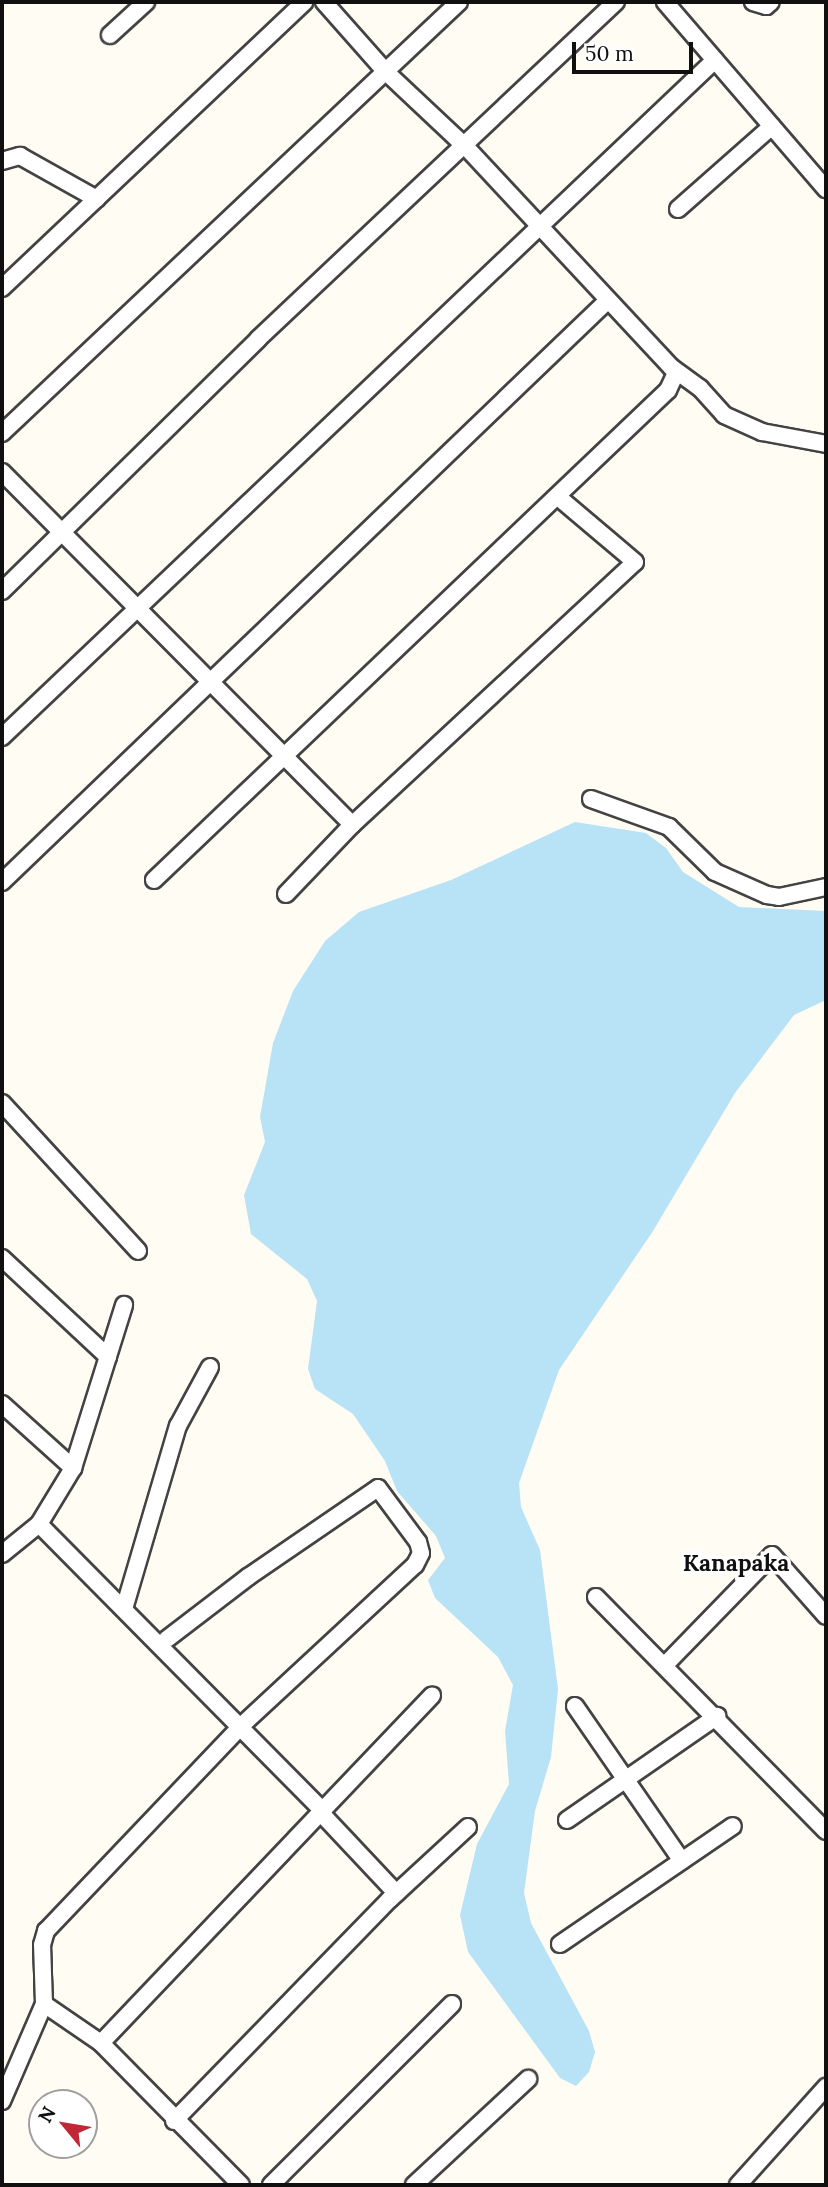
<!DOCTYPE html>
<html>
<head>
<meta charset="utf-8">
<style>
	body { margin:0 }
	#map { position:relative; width:828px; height:2187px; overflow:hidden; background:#fffcf3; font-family:Lora,serif }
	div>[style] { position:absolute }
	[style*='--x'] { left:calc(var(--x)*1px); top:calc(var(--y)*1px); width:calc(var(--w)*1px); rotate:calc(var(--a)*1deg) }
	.water>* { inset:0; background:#b8e2f6 }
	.roads { filter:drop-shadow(2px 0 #434343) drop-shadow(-2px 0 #434343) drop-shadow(0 2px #434343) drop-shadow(0 -2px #434343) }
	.minor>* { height:16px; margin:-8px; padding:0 8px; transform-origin:8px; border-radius:8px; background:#fff }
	span { translate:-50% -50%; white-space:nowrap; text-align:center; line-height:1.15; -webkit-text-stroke:7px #fff; paint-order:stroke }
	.neighbourhood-label { font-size:23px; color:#101010; font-weight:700 }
	.frame { position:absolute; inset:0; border:4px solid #101010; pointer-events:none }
	.north { position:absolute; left:28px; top:2089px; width:70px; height:70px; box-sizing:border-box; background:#fff; border:2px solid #9f9f9f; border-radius:50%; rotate:300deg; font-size:19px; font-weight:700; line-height:28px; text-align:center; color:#101010 }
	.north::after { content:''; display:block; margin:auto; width:24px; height:32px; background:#c02837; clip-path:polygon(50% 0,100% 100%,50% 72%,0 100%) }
	.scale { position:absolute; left:572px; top:42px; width:121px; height:32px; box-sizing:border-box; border:4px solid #101010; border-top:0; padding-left:9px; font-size:21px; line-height:24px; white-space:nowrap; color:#101010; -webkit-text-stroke:5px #fff; paint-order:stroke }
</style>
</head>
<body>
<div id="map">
	<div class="water">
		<div style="clip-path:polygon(575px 822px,646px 833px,666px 848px,683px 872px,739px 907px,826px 911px,826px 1000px,794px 1015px,735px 1093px,653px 1231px,559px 1370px,519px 1483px,521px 1507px,540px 1550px,558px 1689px,551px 1757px,535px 1811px,524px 1893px,531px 1923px,589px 2031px,595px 2052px,589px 2072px,576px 2086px,560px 2078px,468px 1952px,460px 1915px,477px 1844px,509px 1784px,505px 1731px,513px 1685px,498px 1657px,435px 1598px,428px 1580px,445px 1558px,436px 1536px,397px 1491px,385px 1461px,353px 1414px,315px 1389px,308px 1369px,317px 1301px,307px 1279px,251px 1234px,244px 1195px,265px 1142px,260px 1117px,273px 1043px,293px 991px,325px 941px,359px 912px,451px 880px)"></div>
	</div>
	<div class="roads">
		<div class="minor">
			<div style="--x:324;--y:2;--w:92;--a:48.5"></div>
			<div style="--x:385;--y:71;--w:110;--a:43.2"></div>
			<div style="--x:465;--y:146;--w:302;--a:47"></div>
			<div style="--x:671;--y:367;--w:36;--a:36"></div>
			<div style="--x:700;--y:388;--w:36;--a:48"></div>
			<div style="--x:724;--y:415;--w:42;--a:24.1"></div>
			<div style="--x:762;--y:432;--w:65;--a:10.6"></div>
			<div style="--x:665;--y:2;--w:247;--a:49.3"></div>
			<div style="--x:753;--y:2;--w:14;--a:17"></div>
			<div style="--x:766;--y:6;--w:6;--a:-39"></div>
			<div style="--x:110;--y:35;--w:49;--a:-42.5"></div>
			<div style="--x:2;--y:161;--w:19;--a:-16"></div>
			<div style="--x:20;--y:156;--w:88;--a:29.2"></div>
			<div style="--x:678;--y:209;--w:125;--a:-41.4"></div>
			<div style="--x:2;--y:288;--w:416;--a:-43.4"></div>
			<div style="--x:2;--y:433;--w:628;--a:-43.32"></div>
			<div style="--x:2;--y:472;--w:497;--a:45.2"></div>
			<div style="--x:2;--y:591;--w:359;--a:-44.5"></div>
			<div style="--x:258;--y:339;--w:492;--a:-43.3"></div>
			<div style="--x:2;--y:737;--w:983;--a:-43.52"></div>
			<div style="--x:591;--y:799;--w:83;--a:19.7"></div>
			<div style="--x:669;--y:827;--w:64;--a:44.4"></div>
			<div style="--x:715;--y:872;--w:57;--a:23.9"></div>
			<div style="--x:767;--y:895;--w:12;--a:9"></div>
			<div style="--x:779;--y:897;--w:48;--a:-12"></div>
			<div style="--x:154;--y:880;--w:710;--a:-43.63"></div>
			<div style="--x:668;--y:390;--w:19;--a:-65"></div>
			<div style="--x:2;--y:882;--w:840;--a:-43.84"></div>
			<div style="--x:286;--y:894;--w:95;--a:-46.3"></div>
			<div style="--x:352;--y:825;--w:386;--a:-42.9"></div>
			<div style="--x:635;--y:562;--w:102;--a:-139.8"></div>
			<div style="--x:2;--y:1103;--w:201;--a:47.4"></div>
			<div style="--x:2;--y:1258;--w:145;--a:43"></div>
			<div style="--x:2;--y:1404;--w:96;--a:42"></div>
			<div style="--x:39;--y:1524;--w:66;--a:-58.7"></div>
			<div style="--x:73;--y:1468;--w:171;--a:-72.6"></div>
			<div style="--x:2;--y:1554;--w:48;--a:-39"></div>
			<div style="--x:39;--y:1524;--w:404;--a:45.3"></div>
			<div style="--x:596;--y:1597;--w:328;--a:45.5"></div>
			<div style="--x:124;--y:1609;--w:191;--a:-73.6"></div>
			<div style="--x:178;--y:1426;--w:67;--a:-61.5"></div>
			<div style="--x:665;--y:1665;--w:153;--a:-45.8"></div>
			<div style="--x:772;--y:1555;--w:81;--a:48.5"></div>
			<div style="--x:575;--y:1706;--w:188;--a:55.4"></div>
			<div style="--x:321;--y:1813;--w:110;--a:46.8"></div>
			<div style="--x:567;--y:1820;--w:183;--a:-34.7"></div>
			<div style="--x:560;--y:1944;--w:209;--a:-34.3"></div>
			<div style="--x:44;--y:2004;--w:69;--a:34.4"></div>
			<div style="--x:101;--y:2043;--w:199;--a:45.4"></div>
			<div style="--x:101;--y:2043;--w:480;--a:-46.4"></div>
			<div style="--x:2;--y:2101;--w:106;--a:-66.6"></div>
			<div style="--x:44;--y:2004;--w:59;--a:-91.9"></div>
			<div style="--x:42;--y:1945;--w:15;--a:-74"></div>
			<div style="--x:46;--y:1931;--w:283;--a:-46.4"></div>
			<div style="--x:241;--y:1726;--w:237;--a:-42.8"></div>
			<div style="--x:415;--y:1565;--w:13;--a:-63"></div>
			<div style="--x:421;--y:1553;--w:11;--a:-105"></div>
			<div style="--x:418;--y:1542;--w:67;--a:-126.5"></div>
			<div style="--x:378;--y:1488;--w:158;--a:145.6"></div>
			<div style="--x:248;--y:1577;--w:102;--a:142.6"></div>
			<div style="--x:174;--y:2121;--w:310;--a:-45.8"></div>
			<div style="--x:390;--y:1899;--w:106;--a:-42.7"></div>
			<div style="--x:271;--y:2185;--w:256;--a:-45"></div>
			<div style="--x:414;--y:2185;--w:156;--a:-42.9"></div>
			<div style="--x:738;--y:2185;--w:132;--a:-48.1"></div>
		</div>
	</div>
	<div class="neighbourhood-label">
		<span style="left:736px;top:1563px">Kanapaka</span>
	</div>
	<div class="frame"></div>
	<div class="north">N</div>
	<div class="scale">50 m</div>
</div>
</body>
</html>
